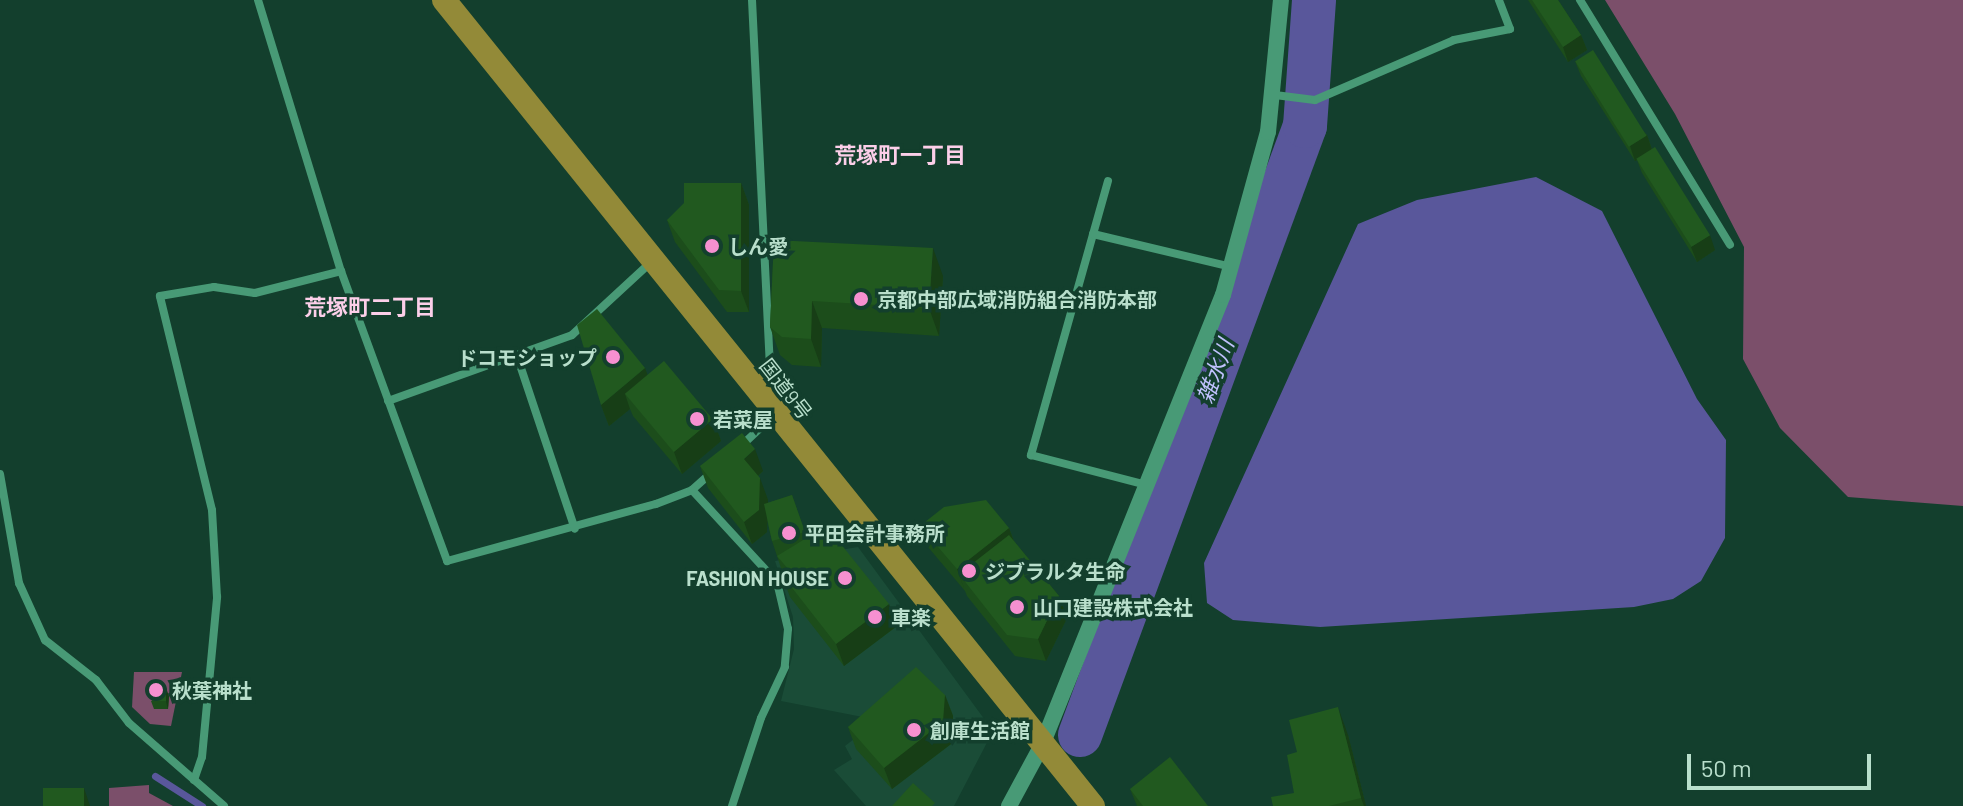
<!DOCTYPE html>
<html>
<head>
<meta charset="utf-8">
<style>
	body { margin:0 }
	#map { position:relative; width:1963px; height:806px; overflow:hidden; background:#133f2d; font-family:Barlow,"Noto Sans JP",sans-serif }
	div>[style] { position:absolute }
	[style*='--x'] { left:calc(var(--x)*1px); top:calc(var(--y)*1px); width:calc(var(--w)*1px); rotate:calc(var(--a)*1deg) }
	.built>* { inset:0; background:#1a4c37 }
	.green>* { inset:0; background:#7b4f6a }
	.water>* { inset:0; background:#59579b }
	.stream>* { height:7px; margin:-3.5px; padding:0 3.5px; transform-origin:3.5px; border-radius:3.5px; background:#59579b }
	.river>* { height:44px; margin:-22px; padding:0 22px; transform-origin:22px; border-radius:22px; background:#59579b }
	.street>* { height:8px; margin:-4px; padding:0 4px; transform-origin:4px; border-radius:4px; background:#489a76 }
	.secondary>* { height:16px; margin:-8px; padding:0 8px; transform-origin:8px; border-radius:8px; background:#489a76 }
	.highway>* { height:24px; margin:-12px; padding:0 12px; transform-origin:12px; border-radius:12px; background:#938a38 }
	.wall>* { inset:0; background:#1c4d1b }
	.shaded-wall>* { inset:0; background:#173e16 }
	.building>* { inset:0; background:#21591f; transform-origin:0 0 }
	.dots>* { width:22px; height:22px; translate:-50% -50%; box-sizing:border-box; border:4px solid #133f2d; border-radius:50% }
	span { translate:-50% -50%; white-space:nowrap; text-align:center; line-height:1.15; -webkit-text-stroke:7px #133f2d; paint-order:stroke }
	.poi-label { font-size:20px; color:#b9dfcc; font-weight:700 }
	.left { translate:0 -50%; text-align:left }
	.right { translate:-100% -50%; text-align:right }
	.street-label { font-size:20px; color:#b9dfcc }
	.neighbourhood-label { font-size:22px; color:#fccfe9; font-weight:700 }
	.water-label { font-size:22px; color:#bfc1fc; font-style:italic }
	.scale { position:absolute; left:1687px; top:754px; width:184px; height:36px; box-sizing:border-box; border:4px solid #b9dfcc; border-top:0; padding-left:10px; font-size:24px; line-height:28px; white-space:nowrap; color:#b9dfcc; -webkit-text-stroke:6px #133f2d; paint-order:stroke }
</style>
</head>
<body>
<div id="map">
	<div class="built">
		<div style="clip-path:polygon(858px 547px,993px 731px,954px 806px,866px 806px,834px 770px,852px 759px,845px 746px,878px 720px,781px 701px,794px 649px,793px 617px,775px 561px)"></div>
	</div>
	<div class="green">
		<div style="clip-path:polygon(1605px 0,1963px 0,1963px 506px,1848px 497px,1780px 428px,1743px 359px,1744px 247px,1675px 114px)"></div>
		<div style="clip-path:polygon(134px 672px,182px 672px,171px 726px,150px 724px,132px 707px)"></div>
		<div style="clip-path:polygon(149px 785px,149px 793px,173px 806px,109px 806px,109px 788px)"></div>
	</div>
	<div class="water">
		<div style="clip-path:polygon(1536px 177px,1602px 211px,1697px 399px,1726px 440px,1725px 538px,1701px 581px,1673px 599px,1634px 607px,1320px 627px,1233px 620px,1207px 603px,1204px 563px,1358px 224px,1417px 200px)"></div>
	</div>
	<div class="stream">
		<div style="--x:155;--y:776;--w:56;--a:32.6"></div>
	</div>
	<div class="river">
		<div style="--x:1080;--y:735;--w:649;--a:-69.72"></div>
		<div style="--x:1305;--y:126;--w:126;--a:-85.9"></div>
	</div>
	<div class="street">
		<div style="--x:258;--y:0;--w:283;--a:73"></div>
		<div style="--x:341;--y:271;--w:309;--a:69.9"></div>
		<div style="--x:447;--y:561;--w:217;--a:-15.3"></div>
		<div style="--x:656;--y:504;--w:39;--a:-21"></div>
		<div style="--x:692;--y:490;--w:27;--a:-42"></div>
		<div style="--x:752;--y:0;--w:371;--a:87.2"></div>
		<div style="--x:770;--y:371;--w:18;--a:133"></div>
		<div style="--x:1580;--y:0;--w:287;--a:58.5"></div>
		<div style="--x:1275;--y:95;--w:40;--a:7.1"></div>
		<div style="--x:1315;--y:100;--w:151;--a:-23.3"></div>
		<div style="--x:1454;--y:40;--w:57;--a:-11.1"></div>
		<div style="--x:1510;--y:29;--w:31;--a:-111"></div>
		<div style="--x:1108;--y:181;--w:285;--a:105.7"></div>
		<div style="--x:1031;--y:455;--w:120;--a:14.5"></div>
		<div style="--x:1093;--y:234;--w:142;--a:13.4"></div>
		<div style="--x:517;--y:356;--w:182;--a:71.5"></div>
		<div style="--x:388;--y:401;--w:195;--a:-19.7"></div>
		<div style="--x:572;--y:335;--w:108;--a:-42.7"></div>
		<div style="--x:740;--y:447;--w:47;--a:-43.3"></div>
		<div style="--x:0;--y:474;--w:111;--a:80.1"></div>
		<div style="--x:19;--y:583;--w:63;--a:65.5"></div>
		<div style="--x:45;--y:640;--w:65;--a:38.1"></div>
		<div style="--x:96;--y:680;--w:54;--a:52.5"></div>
		<div style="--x:129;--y:723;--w:126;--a:41.1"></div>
		<div style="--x:692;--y:490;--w:125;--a:47.3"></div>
		<div style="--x:777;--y:582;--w:48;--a:76.8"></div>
		<div style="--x:788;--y:629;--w:38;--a:95"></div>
		<div style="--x:785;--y:667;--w:56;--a:115.2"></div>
		<div style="--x:761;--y:718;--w:93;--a:108.2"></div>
		<div style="--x:194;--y:780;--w:24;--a:-71"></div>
		<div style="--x:202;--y:757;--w:161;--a:-84.6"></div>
		<div style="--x:217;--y:597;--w:87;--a:-93.3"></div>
		<div style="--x:212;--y:510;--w:220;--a:-103.7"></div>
		<div style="--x:160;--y:296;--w:55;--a:-9.5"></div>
		<div style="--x:214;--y:287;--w:41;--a:8.3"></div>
		<div style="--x:255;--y:293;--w:89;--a:-14.3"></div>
	</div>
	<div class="secondary">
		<div style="--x:1009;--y:806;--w:69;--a:-61.6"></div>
		<div style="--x:1042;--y:745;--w:485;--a:-68.1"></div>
		<div style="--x:1223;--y:295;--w:169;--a:-74.6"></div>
		<div style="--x:1268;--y:132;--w:133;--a:-84.4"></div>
	</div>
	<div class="highway">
		<div style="--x:444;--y:0;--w:1035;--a:51.16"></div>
	</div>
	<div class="wall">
		<div style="clip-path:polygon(1528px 0,1558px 0,1581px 35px,1587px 50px,1568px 62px)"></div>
		<div style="clip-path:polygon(1575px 61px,1647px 135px,1652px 149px,1715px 250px,1697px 262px,1642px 173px,1637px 160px,1635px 161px,1581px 76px)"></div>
		<div style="clip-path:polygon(741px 183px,749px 205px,749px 312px,727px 312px,675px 242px,667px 220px)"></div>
		<div style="clip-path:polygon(774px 240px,943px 276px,939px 336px,822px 328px,821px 367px,792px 365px,780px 355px,770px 327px)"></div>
		<div style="clip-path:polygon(645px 368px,647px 375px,713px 419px,721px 441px,682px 474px,633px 416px,630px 409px,609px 426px,601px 405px)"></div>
		<div style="clip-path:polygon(700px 466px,763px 471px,758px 476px,768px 500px,768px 503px,792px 495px,807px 538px,897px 626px,844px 666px,790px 597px,782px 575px,783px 574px,772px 541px,767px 520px,767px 532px,752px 544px,708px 488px)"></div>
		<div style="clip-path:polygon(920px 526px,1009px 528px,1014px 541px,1059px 596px,1067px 618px,1046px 661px,1015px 656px,967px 596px,965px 591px,928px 547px)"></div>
		<div style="clip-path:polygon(945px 695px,953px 716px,951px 744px,892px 789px,856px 749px,848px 727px)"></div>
		<div style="clip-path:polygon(169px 696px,168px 709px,154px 709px,151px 701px)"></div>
		<div style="clip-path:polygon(1348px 735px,1366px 806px,1273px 806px,1294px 793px,1297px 752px)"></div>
		<div style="clip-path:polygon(1130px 789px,1208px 806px,1137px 806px)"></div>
	</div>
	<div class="shaded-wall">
		<div style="clip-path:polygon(1581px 35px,1587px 50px,1568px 62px,1563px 47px)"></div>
		<div style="clip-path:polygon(1647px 135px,1652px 150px,1635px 161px,1630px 146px)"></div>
		<div style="clip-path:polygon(741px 183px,749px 205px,749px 312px,741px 291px)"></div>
		<div style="clip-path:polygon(1710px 235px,1715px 250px,1697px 262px,1691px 247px)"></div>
		<div style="clip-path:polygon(933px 248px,943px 276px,939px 336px,929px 308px)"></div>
		<div style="clip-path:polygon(812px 301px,822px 328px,821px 367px,811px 339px)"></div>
		<div style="clip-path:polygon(645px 368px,653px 390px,625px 394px,630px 409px,609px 426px,601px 405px)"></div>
		<div style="clip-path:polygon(713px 419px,721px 441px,682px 474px,674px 452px)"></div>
		<div style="clip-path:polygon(755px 449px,763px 471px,752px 481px,744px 459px)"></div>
		<div style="clip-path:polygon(760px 478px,768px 500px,767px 532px,752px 544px,744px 522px)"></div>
		<div style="clip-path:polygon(1009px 528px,1017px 550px,959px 574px,965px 591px,957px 569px)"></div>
		<div style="clip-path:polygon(1059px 596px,1067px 618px,1046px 661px,1038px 639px)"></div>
		<div style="clip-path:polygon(889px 604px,897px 626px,844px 666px,836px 644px)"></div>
		<div style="clip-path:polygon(166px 688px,169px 696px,168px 709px,166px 702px)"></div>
		<div style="clip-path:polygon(945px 695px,953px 716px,951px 744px,892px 789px,884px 768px)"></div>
		<div style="clip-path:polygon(1338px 707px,1348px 735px,1366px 806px,1364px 806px,1361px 798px)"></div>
		<div style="clip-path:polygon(84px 788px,90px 806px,84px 806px)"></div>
	</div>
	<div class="building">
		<div style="clip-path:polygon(1532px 0,1558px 0,1581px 35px,1563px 47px)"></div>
		<div style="left:1593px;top:50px;width:101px;height:21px;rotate:58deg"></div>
		<div style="left:1655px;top:147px;width:104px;height:22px;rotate:58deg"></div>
		<div style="clip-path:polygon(684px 183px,741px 183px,741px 291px,719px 290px,667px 220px,684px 203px)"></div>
		<div style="clip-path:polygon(774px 240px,933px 248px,929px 308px,812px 301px,811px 339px,782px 337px,770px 327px)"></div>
		<div style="clip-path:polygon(597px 309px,645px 368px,601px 405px,577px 325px)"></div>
		<div style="left:664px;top:361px;width:76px;height:51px;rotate:50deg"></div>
		<div style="clip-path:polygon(742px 433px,755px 449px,744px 459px,760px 478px,759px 510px,744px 522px,700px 466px)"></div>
		<div style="clip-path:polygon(792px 495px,805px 532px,772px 541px,764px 504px)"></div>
		<div style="clip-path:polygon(986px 500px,1009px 528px,957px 569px,920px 526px,944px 507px)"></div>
		<div style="clip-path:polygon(818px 531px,824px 538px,832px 533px,889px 604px,836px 644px,782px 575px,789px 570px,777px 556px)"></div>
		<div style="clip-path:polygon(1009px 535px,1059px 596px,1038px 639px,1007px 635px,959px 574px)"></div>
		<div style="clip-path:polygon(916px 667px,945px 695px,943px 722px,884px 768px,848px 727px)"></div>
		<div style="left:152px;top:688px;width:14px;height:13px"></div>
		<div style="clip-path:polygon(1338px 707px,1361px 798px,1329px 806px,1273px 806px,1271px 797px,1294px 793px,1287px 755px,1297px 752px,1289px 720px)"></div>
		<div style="clip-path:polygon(1170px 757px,1208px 806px,1143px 806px,1130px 789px)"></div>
		<div style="clip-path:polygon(913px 783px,935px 803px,932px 806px,892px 806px)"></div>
		<div style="left:43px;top:788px;width:41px;height:18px"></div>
	</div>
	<div class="dots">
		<div style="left:712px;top:246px;background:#f690d0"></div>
		<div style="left:861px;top:299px;background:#f690d0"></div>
		<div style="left:613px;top:357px;background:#f690d0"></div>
		<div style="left:697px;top:419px;background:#f690d0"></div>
		<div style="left:789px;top:533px;background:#f690d0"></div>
		<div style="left:969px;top:571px;background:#f690d0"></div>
		<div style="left:845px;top:578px;background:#f690d0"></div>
		<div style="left:1017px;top:607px;background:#f690d0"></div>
		<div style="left:875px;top:617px;background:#f690d0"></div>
		<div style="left:156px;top:690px;background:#f690d0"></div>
		<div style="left:914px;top:730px;background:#f690d0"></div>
	</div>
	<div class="poi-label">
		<span class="left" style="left:728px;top:246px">しん愛</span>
		<span class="left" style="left:877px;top:299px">京都中部広域消防組合消防本部</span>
		<span class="right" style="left:597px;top:357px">ドコモショップ</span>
		<span class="left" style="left:713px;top:419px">若菜屋</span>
		<span class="left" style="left:805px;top:533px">平田会計事務所</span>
		<span class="left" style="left:985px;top:571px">ジブラルタ生命</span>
		<span class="right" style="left:829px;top:578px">FASHION HOUSE</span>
		<span class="left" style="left:1033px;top:607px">山口建設株式会社</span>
		<span class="left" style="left:891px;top:617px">車楽</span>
		<span class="left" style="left:172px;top:690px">秋葉神社</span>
		<span class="left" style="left:930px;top:730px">創庫生活館</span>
	</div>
	<div class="street-label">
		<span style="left:786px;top:389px;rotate:52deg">国道9号</span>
	</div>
	<div class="neighbourhood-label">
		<span style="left:900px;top:155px">荒塚町一丁目</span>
		<span style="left:370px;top:307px">荒塚町二丁目</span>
	</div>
	<div class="water-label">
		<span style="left:1215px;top:371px;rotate:-70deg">雑水川</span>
	</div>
	<div class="scale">50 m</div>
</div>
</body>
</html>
